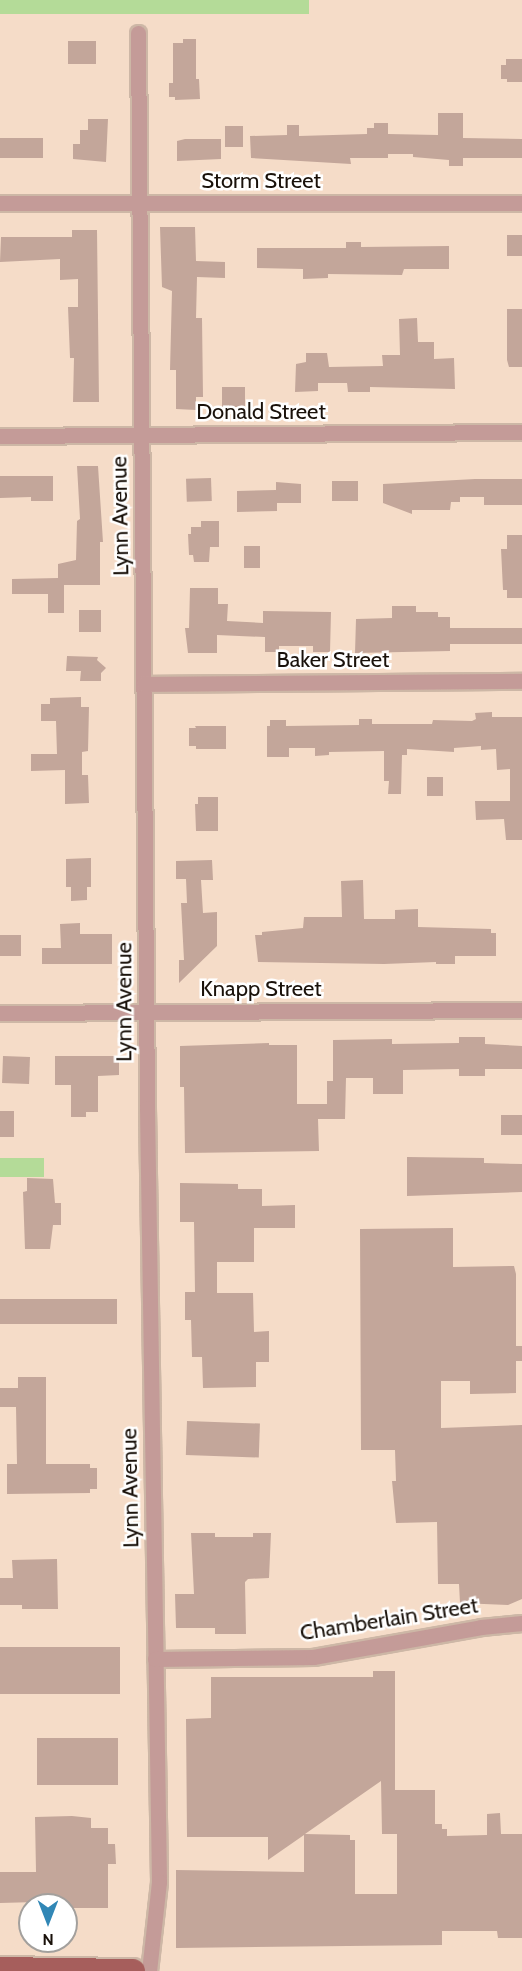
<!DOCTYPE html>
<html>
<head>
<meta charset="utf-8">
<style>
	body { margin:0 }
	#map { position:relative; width:522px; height:1971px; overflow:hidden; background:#f5dcc8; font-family:Cabin,sans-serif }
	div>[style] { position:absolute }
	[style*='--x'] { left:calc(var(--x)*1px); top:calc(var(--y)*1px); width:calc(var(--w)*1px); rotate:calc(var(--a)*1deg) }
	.green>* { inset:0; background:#b4db98; transform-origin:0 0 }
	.building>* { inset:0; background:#c3a69a; transform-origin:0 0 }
	.roads { filter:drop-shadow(2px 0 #cdb7a6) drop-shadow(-2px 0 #cdb7a6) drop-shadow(0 2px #cdb7a6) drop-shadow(0 -2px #cdb7a6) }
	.minor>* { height:15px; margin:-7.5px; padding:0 7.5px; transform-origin:7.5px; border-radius:7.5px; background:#c49b98 }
	.primary>* { height:24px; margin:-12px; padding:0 12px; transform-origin:12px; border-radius:12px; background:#a65e5c }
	span { translate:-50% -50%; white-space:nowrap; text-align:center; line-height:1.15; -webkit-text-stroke:5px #fff; paint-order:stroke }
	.street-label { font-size:22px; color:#19110a }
	.north { position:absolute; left:18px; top:1893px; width:60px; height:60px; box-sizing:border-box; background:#fff; border:2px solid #a3a09d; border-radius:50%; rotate:180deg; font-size:16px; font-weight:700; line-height:24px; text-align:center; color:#19110a }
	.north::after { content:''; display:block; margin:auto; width:21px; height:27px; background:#3187b6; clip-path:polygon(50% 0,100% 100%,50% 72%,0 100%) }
</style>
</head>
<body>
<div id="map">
	<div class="green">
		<div style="left:0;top:0;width:309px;height:14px"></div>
		<div style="left:0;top:1158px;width:44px;height:19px"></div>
	</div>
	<div class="building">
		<div style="clip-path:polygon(183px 39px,196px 39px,196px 79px,199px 79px,200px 99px,175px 100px,175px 97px,169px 97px,169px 83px,173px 83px,173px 43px,183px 43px)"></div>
		<div style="left:68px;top:41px;width:28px;height:23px"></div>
		<div style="clip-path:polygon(506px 59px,522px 59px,522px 82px,507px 82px,507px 79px,501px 79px,501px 65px,506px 65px)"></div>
		<div style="clip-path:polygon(438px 113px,463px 113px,463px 138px,522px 139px,522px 158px,463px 158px,463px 166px,449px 166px,449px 160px,413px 157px,413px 154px,388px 154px,388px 158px,350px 158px,351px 164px,251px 158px,250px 136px,287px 135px,287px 125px,299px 125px,299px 136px,367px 134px,367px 128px,374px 128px,374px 123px,388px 123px,388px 134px,438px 135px)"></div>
		<div style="clip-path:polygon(88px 119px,108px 119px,106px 162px,73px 159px,73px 144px,80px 144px,80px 130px,88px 130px)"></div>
		<div style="left:225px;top:126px;width:18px;height:21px"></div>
		<div style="left:43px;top:138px;width:20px;height:43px;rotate:90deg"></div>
		<div style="clip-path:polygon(185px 139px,221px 139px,221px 159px,177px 161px,177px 141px)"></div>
		<div style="clip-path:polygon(160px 227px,195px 227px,196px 261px,225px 262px,225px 278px,197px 277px,196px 318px,202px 318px,203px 397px,196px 397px,196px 410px,176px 409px,176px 370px,170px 370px,172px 291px,162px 287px)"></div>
		<div style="clip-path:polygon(72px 230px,97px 230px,99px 402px,73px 402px,74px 358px,70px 358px,68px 307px,78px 307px,78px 279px,60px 280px,60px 259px,0 262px,1px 237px,72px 237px)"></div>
		<div style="left:507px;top:235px;width:15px;height:21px"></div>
		<div style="clip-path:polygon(346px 242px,361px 242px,361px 247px,449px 246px,449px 269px,404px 269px,402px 275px,328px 274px,328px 278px,303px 279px,303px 269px,257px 268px,257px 248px,346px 248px)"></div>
		<div style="clip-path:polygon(507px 309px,522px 309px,522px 367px,509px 367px,507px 360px)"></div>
		<div style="clip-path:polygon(417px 318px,418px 342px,434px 342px,434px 359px,454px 358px,455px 389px,370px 387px,370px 392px,348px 392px,347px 383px,318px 383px,318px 391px,295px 392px,296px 364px,306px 362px,306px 353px,327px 353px,329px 367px,383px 366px,382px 355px,400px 355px,399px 319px)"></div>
		<div style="left:222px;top:387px;width:23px;height:20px"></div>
		<div style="clip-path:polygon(77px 466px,98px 466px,103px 542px,100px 542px,100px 585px,64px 585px,64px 613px,48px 613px,48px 594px,12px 594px,12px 579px,58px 578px,58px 564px,76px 560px,77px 521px,80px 519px)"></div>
		<div style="clip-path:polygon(0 476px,53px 476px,53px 501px,31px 501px,31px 497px,0 498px)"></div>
		<div style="left:211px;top:478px;width:23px;height:25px;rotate:88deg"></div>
		<div style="clip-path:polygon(475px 479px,522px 479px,522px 505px,484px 505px,484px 497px,460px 497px,460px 502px,451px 502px,450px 510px,412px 510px,412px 514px,383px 503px,383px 484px)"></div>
		<div style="left:358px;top:481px;width:20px;height:26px;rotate:90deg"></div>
		<div style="clip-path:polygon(276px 482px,301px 484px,301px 503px,277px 503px,277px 511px,237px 512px,237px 491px,276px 490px)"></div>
		<div style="clip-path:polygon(201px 521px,219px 521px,219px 547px,210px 547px,209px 562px,194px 562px,193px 555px,189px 555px,188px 534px,191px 534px,191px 527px,201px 527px)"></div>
		<div style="clip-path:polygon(507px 535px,522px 535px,522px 598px,507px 598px,507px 590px,503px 590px,501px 549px,507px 549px)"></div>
		<div style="left:244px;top:546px;width:16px;height:22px"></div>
		<div style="clip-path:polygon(190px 588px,218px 588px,218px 604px,228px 604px,227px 621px,263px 623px,263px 611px,331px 612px,330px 652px,313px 652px,313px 646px,279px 646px,279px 652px,265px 652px,265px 637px,217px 635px,217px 653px,188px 653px,185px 628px,189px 628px)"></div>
		<div style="clip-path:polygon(392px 606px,416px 606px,416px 612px,438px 612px,438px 617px,450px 617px,450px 628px,522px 628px,522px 644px,450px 644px,450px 651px,355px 653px,356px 619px,392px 618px)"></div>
		<div style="left:79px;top:610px;width:22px;height:22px"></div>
		<div style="clip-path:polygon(67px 656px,98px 657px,97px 660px,106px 668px,101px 673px,101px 681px,80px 681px,81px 671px,66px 671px)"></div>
		<div style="clip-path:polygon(81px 697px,81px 707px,89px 707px,88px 751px,82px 752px,82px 775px,88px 775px,89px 803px,65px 804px,65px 770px,31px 771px,31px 754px,57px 754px,56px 721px,41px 721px,41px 704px,50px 704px,50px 698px)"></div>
		<div style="clip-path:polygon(492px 712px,492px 717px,522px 717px,522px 840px,506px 840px,504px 819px,476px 820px,475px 801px,510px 801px,510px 769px,497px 770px,496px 749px,481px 750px,481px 746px,454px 748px,454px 752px,407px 749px,407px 755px,402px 755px,401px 794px,388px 794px,389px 781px,384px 781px,384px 751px,329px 752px,329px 755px,315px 756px,315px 748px,289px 748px,289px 757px,267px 757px,267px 726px,270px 726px,270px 720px,286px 720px,286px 726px,359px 725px,359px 719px,372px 719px,372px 724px,432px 724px,433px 720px,472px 721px,476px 719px,475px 713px)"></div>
		<div style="clip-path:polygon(195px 726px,226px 726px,226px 749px,196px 749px,196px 746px,189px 746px,189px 728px,196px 728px)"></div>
		<div style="left:427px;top:777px;width:16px;height:19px"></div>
		<div style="clip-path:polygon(198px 797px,218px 797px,218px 831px,196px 831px,195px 804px,198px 804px)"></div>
		<div style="clip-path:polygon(91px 858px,91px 887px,87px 887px,87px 900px,71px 901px,71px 887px,66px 887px,66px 859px)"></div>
		<div style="clip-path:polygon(212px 860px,213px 880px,201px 880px,203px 913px,217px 912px,217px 946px,179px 983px,179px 960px,184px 960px,181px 903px,187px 903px,186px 879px,176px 879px,176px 861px)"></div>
		<div style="clip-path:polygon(363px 880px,364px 919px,395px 919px,395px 910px,418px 909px,418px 927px,491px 929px,491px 933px,496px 933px,496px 956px,455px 956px,455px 964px,436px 964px,436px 962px,384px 964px,258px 962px,255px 935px,262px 935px,262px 932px,303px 928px,304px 917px,342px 917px,341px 881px)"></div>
		<div style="clip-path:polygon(80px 923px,80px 934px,112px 934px,112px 964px,42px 964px,42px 948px,61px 948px,60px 924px)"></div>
		<div style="left:0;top:935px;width:21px;height:21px"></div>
		<div style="clip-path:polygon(459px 1037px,485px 1037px,485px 1044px,522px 1046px,522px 1069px,485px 1069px,485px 1076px,459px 1076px,459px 1069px,403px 1070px,403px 1094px,373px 1094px,373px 1078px,346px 1078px,345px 1119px,318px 1119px,319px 1151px,185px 1153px,184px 1087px,180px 1087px,180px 1046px,269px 1043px,269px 1045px,297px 1045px,297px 1104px,327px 1104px,327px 1081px,333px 1081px,333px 1040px,392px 1039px,392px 1044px,459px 1043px)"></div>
		<div style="left:3px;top:1056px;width:27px;height:27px;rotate:2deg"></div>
		<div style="clip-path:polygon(55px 1056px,119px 1056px,119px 1075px,98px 1076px,98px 1112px,86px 1112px,86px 1117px,71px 1117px,71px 1085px,55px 1085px)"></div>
		<div style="left:0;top:1111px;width:14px;height:26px"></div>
		<div style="left:501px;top:1115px;width:21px;height:20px"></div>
		<div style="clip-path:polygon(407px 1157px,484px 1158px,484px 1163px,522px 1164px,522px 1192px,407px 1196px)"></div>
		<div style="clip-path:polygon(27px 1178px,53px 1179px,55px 1203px,61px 1203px,61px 1225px,53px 1225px,50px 1249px,25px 1249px,23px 1192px,27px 1191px)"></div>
		<div style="clip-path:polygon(180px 1183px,238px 1184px,238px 1189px,262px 1189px,262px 1206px,295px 1205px,295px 1228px,254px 1228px,254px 1262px,217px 1262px,217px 1293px,253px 1293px,254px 1332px,269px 1331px,269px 1362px,256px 1362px,256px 1387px,203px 1388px,202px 1357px,192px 1357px,191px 1320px,185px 1320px,185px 1292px,195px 1292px,194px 1222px,180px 1222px)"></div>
		<div style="clip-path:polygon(453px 1228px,453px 1267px,514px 1266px,516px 1274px,516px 1346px,522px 1346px,522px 1361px,516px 1361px,516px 1393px,470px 1394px,470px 1381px,441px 1381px,441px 1428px,522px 1425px,522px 1599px,508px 1605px,460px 1603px,459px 1584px,438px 1584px,437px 1522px,396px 1523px,392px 1481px,396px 1481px,395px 1450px,361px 1450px,360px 1229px)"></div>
		<div style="left:117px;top:1299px;width:25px;height:117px;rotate:90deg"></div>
		<div style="clip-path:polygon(18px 1377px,46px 1377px,46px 1464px,90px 1464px,90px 1468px,97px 1468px,97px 1489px,90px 1489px,90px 1493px,7px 1494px,7px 1464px,17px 1464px,16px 1407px,0 1407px,0 1388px,18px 1388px)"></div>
		<div style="left:187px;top:1421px;width:73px;height:34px;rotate:2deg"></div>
		<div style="clip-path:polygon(191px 1533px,215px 1533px,215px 1537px,253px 1537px,253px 1533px,271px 1533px,269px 1578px,248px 1579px,245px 1582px,246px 1634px,215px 1634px,215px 1628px,176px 1628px,175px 1594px,194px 1594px)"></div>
		<div style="clip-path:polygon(57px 1559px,58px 1609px,22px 1609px,22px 1605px,0 1605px,0 1578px,13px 1578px,12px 1560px)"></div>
		<div style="left:0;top:1647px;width:120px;height:47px"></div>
		<div style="clip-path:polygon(evenodd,373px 1671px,395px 1671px,395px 1790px,435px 1790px,435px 1824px,442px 1824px,442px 1829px,447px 1829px,447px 1836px,487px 1835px,487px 1814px,500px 1813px,501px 1834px,522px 1834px,522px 1938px,498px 1938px,497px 1931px,442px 1931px,442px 1945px,176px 1948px,176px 1870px,304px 1872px,304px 1835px,268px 1860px,268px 1837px,187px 1837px,186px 1719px,211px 1718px,211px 1677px,373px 1677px,373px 1671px,381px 1781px,382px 1834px,397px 1834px,397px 1894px,355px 1894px,355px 1840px,350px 1840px,350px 1835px,305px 1834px,381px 1781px)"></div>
		<div style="left:37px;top:1738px;width:81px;height:47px"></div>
		<div style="clip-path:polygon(72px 1816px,91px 1818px,91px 1828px,108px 1828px,108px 1844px,115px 1844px,116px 1864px,108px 1864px,108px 1908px,66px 1908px,66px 1905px,36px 1905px,36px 1902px,0 1903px,0 1872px,36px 1872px,35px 1817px)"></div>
	</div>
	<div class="roads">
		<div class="minor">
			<div style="--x:138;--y:33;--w:1075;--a:89.52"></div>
			<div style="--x:147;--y:1108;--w:774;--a:89.11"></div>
			<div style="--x:159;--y:1882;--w:90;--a:96.4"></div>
			<div style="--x:0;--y:203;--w:522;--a:0"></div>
			<div style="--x:0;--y:436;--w:522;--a:-0.44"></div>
			<div style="--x:144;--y:684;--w:378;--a:-0.5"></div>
			<div style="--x:0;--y:1013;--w:522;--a:-0.33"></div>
			<div style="--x:155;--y:1659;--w:158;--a:-0.7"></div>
			<div style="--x:313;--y:1657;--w:171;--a:-10.1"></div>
			<div style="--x:481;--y:1627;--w:41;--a:-5.6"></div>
		</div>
		<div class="primary">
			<div style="--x:0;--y:1969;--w:133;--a:0.9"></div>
		</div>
	</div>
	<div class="street-label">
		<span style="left:261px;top:181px">Storm Street</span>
		<span style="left:261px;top:412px">Donald Street</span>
		<span style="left:120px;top:516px;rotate:-91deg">Lynn Avenue</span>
		<span style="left:333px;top:660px">Baker Street</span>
		<span style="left:261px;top:989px">Knapp Street</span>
		<span style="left:124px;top:1002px;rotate:-90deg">Lynn Avenue</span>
		<span style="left:130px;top:1488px;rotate:-91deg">Lynn Avenue</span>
		<span style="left:389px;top:1619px;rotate:-9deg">Chamberlain Street</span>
	</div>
	<div class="north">N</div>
</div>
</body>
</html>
